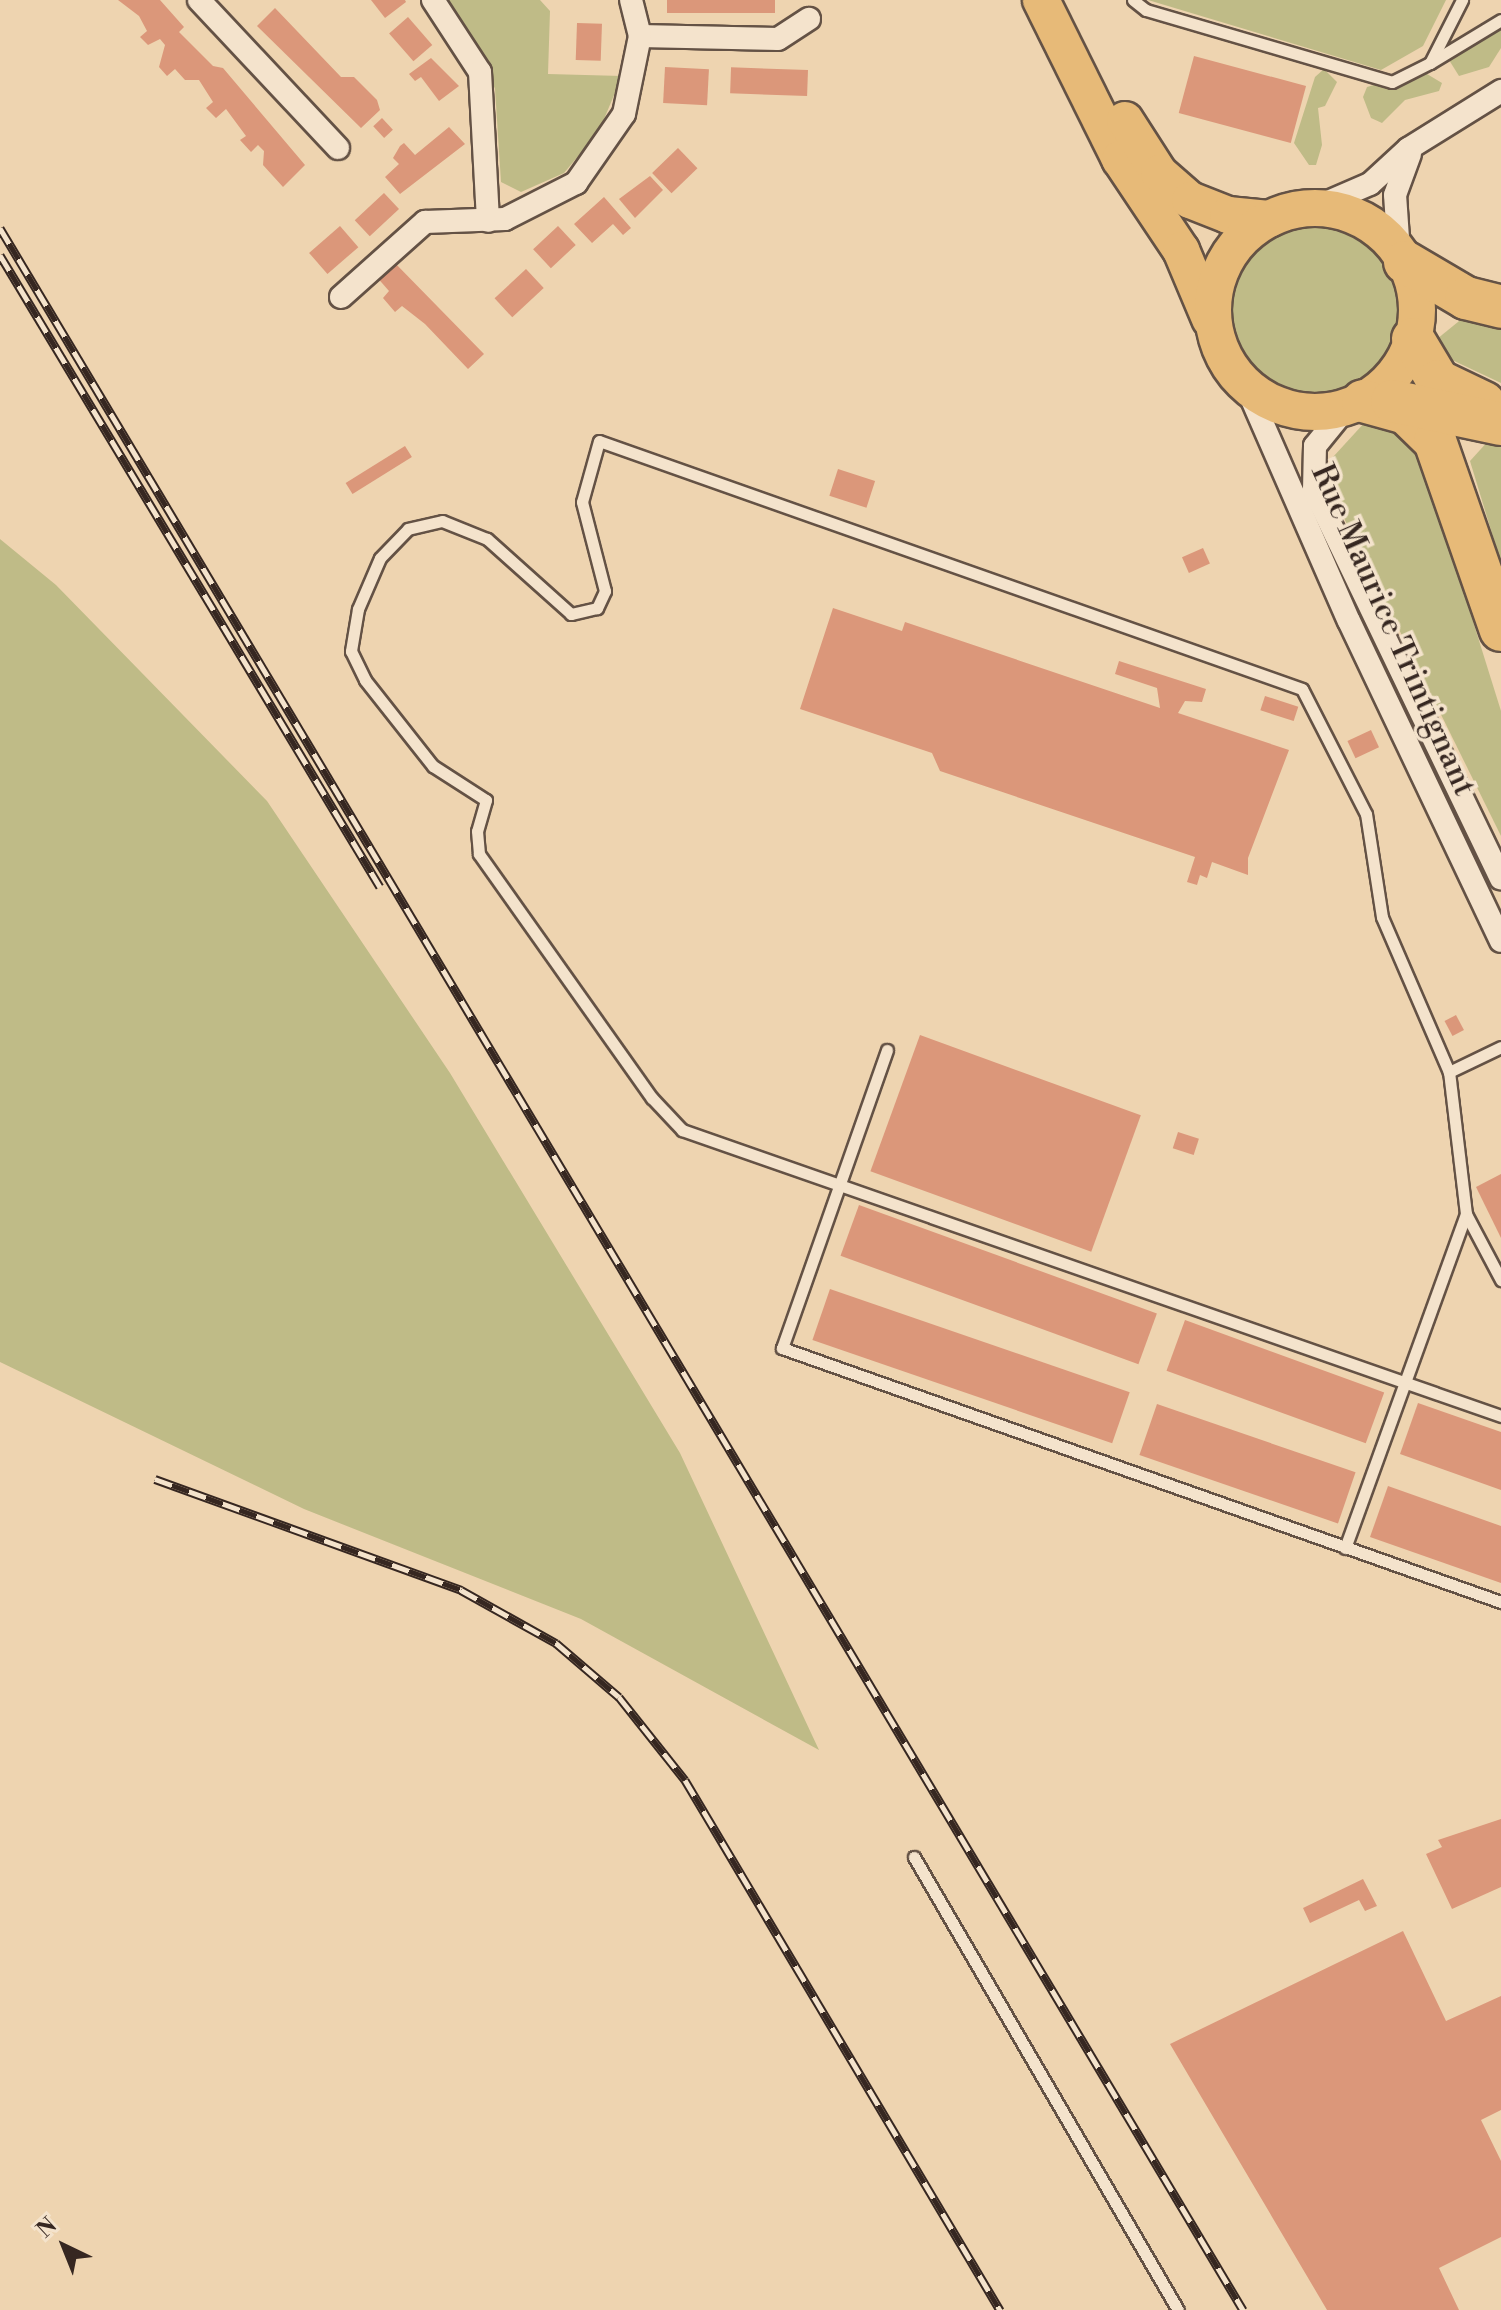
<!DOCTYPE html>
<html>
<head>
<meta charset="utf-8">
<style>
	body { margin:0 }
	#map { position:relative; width:1501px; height:2310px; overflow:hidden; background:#eed4b0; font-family:"Libre Bodoni",serif }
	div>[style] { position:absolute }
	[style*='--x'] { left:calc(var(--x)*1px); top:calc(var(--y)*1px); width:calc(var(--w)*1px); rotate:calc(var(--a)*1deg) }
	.green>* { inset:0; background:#bfbb87 }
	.round { border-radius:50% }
	.building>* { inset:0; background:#db977a; transform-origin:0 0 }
	.roads { filter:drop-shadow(2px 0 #645245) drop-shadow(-2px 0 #645245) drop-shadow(0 2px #645245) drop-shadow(0 -2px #645245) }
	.lane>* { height:11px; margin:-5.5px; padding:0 5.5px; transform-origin:5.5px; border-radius:5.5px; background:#f4e3cc }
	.street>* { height:22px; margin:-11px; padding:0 11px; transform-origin:11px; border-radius:11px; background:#f4e3cc }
	.primary>* { height:36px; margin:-18px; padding:0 18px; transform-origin:18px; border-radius:18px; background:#e7ba78 }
	.primary>.ring { margin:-18px; padding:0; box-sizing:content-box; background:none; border:36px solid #e7ba78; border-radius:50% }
	.highway>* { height:42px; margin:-21px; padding:0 21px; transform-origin:21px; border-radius:21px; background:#e7ba78 }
	.rail>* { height:9px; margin-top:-4.5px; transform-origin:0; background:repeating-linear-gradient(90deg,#f4e3cc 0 18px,#362721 0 36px); box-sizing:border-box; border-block:2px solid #362721 }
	span { translate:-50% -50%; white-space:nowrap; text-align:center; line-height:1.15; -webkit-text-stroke:7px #f4e3cc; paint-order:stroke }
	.street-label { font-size:32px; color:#362721 }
	.north { position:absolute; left:24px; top:2206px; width:80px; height:80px; -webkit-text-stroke:6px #f4e3cc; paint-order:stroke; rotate:317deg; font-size:22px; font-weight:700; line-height:32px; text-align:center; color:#362721 }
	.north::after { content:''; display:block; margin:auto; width:28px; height:36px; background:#362721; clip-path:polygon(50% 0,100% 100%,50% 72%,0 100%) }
</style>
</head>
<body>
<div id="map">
	<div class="green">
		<div style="clip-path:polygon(445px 0,540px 0,550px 11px,548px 74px,622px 76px,599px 131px,564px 173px,521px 192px,501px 182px,495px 89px,478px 46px)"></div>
		<div style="clip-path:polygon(1148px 0,1446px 0,1423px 46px,1381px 70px)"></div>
		<div style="clip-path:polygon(1501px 16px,1501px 48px,1489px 67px,1459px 76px,1449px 60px,1456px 44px)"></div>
		<div style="clip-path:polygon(1324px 69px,1337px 82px,1325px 106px,1318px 108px,1322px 145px,1316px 165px,1309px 165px,1294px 143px,1315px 77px)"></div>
		<div style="clip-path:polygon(1422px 71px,1442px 83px,1439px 91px,1405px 100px,1382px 123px,1371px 118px,1363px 97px,1367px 87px)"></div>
		<div class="round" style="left:1232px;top:227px;width:166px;height:166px"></div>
		<div style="clip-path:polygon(1469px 313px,1501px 316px,1501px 383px,1450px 359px,1437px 339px)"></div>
		<div style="clip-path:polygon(1366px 421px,1389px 424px,1414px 442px,1432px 490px,1501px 711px,1501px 836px,1338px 506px,1333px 457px)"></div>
		<div style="clip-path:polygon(1490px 439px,1501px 441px,1501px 563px,1470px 461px)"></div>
		<div style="clip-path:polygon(0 539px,56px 585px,267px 801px,450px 1073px,680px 1453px,819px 1750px,581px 1619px,304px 1509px,0 1362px)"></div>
	</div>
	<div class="building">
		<div style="clip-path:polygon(118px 0,160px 0,184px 27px,179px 32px,213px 66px,223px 68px,305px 165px,283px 187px,263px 165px,264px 151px,258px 145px,251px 152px,240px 140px,246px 136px,226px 109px,216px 118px,206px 108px,213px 102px,199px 80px,185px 80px,175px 69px,167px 76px,159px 67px,165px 45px,160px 39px,148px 45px,140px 37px,147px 31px,139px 16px)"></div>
		<div style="clip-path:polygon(371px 0,405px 0,406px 2px,385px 18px)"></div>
		<div style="left:667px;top:0;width:108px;height:13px"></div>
		<div style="clip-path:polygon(275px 8px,341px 77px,354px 77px,377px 100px,380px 110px,361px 128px,257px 26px)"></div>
		<div style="left:408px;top:17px;width:37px;height:25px;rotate:49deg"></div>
		<div style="left:577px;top:23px;width:25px;height:37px;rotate:2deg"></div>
		<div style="left:1194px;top:56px;width:116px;height:59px;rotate:15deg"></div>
		<div style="clip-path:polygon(431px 58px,459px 86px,439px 101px,421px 77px,415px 81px,409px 74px)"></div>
		<div style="left:665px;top:67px;width:44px;height:36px;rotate:3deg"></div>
		<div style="left:808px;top:70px;width:26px;height:77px;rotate:92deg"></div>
		<div style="left:382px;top:118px;width:16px;height:12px;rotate:47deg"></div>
		<div style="clip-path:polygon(449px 127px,465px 144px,400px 194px,385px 177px,399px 164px,393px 158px,400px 146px,404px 143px,415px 155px)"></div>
		<div style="left:678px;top:148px;width:28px;height:36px;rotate:46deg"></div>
		<div style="clip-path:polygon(650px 176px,663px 190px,635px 218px,619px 199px)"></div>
		<div style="left:384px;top:193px;width:22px;height:40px;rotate:47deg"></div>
		<div style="clip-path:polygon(604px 197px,631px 228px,623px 235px,613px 224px,592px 243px,574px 224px)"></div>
		<div style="left:340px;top:226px;width:28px;height:41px;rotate:49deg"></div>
		<div style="left:558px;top:226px;width:26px;height:34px;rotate:47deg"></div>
		<div style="clip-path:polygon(392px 260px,484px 354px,468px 369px,425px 324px,402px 306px,395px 312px,383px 298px,389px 291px,375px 275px)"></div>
		<div style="left:526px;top:269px;width:26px;height:43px;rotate:47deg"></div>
		<div style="left:405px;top:446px;width:13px;height:70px;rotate:58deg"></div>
		<div style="left:838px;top:469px;width:39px;height:28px;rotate:18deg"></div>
		<div style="left:1203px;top:548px;width:17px;height:23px;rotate:66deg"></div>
		<div style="clip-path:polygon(833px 608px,902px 631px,905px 622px,1160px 708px,1157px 688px,1115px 674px,1119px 661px,1206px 689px,1202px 702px,1185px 701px,1178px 713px,1289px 750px,1248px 858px,1248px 875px,1212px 862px,1207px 878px,1200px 875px,1197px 885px,1187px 882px,1195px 857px,940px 771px,932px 753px,800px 709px)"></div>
		<div style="left:1265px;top:696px;width:35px;height:15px;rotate:18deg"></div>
		<div style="left:1371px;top:730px;width:19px;height:26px;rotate:65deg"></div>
		<div style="left:1456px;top:1015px;width:17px;height:13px;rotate:62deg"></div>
		<div style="left:920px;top:1035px;width:235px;height:145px;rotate:20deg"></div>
		<div style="left:1178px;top:1132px;width:22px;height:17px;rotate:18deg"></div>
		<div style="clip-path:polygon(1501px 1174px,1501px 1238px,1476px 1187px)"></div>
		<div style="left:859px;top:1205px;width:317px;height:54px;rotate:20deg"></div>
		<div style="left:830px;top:1289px;width:317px;height:54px;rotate:19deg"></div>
		<div style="left:1185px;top:1320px;width:212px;height:54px;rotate:20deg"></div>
		<div style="clip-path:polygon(1418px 1403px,1501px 1432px,1501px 1490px,1400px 1454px)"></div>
		<div style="left:1157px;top:1404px;width:210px;height:54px;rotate:19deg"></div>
		<div style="clip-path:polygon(1388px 1486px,1501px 1526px,1501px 1583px,1370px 1537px)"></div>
		<div style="clip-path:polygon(1501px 1819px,1501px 1887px,1452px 1909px,1426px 1854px,1442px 1847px,1438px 1840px)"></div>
		<div style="clip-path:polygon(1363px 1879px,1377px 1906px,1365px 1911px,1359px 1900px,1310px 1923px,1303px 1908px)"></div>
		<div style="clip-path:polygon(1403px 1931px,1446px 2021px,1501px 1996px,1501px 2110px,1481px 2120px,1501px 2161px,1501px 2237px,1439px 2268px,1459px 2310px,1327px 2310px,1170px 2044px)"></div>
	</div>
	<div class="roads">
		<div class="lane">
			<div style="--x:1133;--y:0;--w:16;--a:38"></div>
			<div style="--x:1146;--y:10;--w:256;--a:16.3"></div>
			<div style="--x:1392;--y:82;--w:42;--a:-26.6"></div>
			<div style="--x:1430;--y:63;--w:71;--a:-63.1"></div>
			<div style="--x:1430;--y:63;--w:83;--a:-31.2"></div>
			<div style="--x:1501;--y:1047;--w:58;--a:154.3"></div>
			<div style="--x:1449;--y:1072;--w:169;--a:-113.4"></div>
			<div style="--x:1382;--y:917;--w:104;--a:-98.8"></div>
			<div style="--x:1366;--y:814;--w:140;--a:-117.1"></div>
			<div style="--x:1302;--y:689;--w:745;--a:-160.57"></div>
			<div style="--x:599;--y:441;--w:63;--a:105.6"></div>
			<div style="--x:582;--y:502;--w:92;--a:75.5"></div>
			<div style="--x:605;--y:591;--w:19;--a:115"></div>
			<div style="--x:597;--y:608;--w:27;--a:167"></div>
			<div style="--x:571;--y:614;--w:113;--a:-138.2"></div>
			<div style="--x:487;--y:539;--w:48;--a:-158.2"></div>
			<div style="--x:442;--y:521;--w:35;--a:167"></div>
			<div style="--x:408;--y:529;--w:40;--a:134"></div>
			<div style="--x:380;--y:558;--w:56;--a:113.3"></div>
			<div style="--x:358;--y:609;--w:43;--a:99.5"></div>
			<div style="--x:351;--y:651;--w:32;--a:64"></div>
			<div style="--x:365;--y:680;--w:110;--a:51.7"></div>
			<div style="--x:433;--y:766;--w:63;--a:32.7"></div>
			<div style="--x:486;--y:800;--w:32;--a:106"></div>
			<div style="--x:477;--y:831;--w:23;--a:85"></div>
			<div style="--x:479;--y:854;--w:299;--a:54.7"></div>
			<div style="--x:652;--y:1098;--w:44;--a:46.8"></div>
			<div style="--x:682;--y:1130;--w:868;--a:19.25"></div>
			<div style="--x:887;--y:1050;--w:316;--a:109.4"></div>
			<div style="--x:782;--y:1348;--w:763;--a:19.46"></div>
			<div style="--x:1466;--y:1214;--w:75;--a:62.1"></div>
			<div style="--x:1345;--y:1548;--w:355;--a:-70.1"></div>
			<div style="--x:1466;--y:1214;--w:143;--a:-96.8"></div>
			<div style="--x:914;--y:1857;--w:524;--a:59.77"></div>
		</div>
		<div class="street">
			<div style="--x:199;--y:0;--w:203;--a:46.8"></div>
			<div style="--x:433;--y:0;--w:86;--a:56.9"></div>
			<div style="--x:480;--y:72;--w:149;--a:86.9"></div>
			<div style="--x:640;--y:36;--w:138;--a:1.2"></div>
			<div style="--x:778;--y:39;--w:37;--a:-33"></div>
			<div style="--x:1314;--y:208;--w:61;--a:-23.2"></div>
			<div style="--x:1370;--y:184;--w:52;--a:-42.6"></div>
			<div style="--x:1408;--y:149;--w:110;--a:-31.9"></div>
			<div style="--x:1399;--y:253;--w:58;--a:-93.9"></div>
			<div style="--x:1395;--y:195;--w:44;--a:-69.9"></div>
			<div style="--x:341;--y:297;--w:113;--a:-41.8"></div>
			<div style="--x:425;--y:222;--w:80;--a:-2.1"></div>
			<div style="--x:505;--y:219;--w:80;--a:-26.9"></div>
			<div style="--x:576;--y:183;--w:84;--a:-55.2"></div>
			<div style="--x:624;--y:114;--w:80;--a:-78.4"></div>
			<div style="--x:640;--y:36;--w:37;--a:-104"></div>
			<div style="--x:1247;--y:388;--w:254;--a:66.4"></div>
			<div style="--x:1349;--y:621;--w:354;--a:64.6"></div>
			<div style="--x:1346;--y:408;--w:49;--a:129.2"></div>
			<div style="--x:1315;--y:446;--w:44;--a:91.3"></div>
			<div style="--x:1314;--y:490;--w:431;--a:64.3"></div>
		</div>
		<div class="primary">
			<div style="--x:1041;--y:0;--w:178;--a:63.6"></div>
			<div style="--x:1120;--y:159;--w:110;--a:56.2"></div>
			<div style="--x:1181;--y:250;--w:75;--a:67.2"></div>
			<div style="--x:1125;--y:120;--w:63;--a:57.3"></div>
			<div style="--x:1159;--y:173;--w:41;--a:41.1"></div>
			<div style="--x:1190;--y:200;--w:41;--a:21.5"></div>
			<div style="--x:1228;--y:215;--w:41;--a:5.6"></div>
			<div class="ring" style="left:1213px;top:208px;width:168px;height:168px"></div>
		</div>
		<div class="highway">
			<div style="--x:1405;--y:262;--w:71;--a:30.5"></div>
			<div style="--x:1466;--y:298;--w:36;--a:14"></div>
			<div style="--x:1413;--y:339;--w:49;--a:59.2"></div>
			<div style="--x:1438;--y:381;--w:51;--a:25.6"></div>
			<div style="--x:1363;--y:401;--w:45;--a:15.6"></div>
			<div style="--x:1406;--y:413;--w:40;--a:44"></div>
			<div style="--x:1435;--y:441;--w:200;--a:70.8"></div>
			<div style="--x:1392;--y:401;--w:111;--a:11.9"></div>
		</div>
	</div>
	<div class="rail">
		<div style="--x:0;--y:228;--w:2425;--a:59.16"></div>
		<div style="--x:0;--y:255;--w:737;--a:58.98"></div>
		<div style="--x:155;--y:1479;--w:326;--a:19.9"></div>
		<div style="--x:461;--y:1590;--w:109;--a:29.2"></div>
		<div style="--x:556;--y:1643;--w:83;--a:40.6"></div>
		<div style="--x:619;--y:1697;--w:106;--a:51.5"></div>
		<div style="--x:685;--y:1780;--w:617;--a:59.28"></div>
	</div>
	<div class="street-label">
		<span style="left:1393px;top:630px;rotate:66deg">Rue Maurice Trintignant</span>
	</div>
	<div class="north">N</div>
</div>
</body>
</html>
